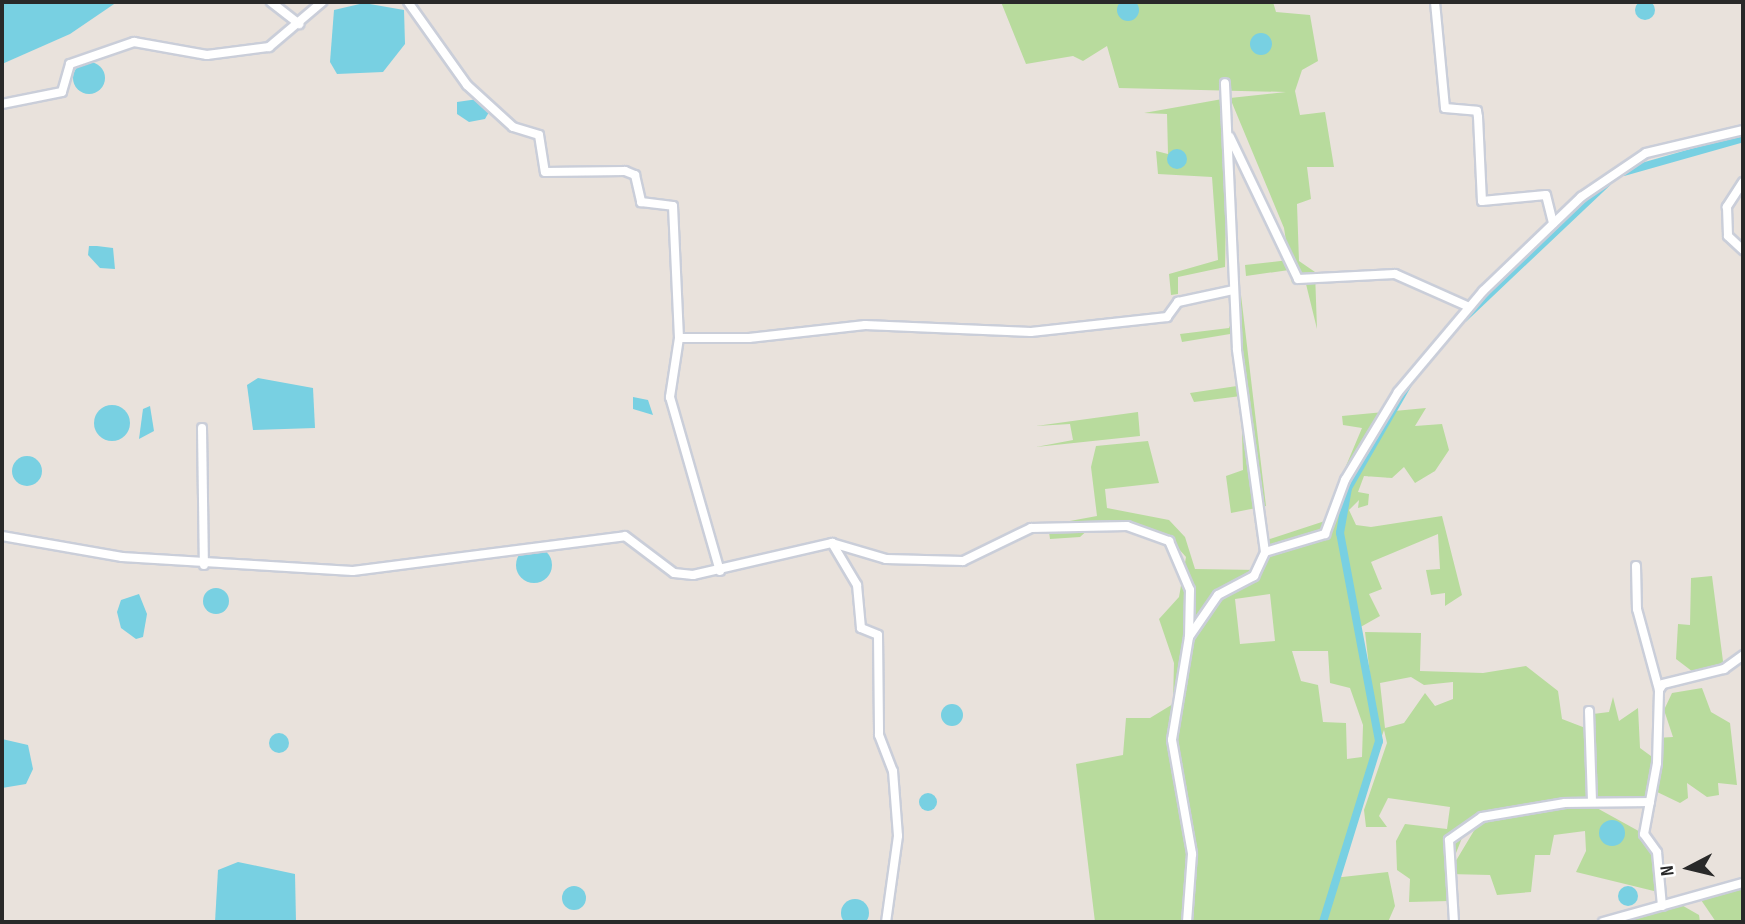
<!DOCTYPE html>
<html>
<head>
<meta charset="utf-8">
<style>
	body { margin:0 }
	#map { position:relative; width:1745px; height:924px; overflow:hidden; background:#e9e2dc; font-family:"Sofia Sans Condensed",sans-serif }
	div>[style] { position:absolute }
	[style*='--x'] { left:calc(var(--x)*1px); top:calc(var(--y)*1px); width:calc(var(--w)*1px); rotate:calc(var(--a)*1deg) }
	.green>* { inset:0; background:#b8db9d }
	.water>* { inset:0; background:#78d0e2 }
	.round { border-radius:50% }
	.canal>* { height:8px; margin:-4px; padding:0 4px; transform-origin:4px; border-radius:4px; background:#78d0e2 }
	.roads { filter:drop-shadow(2px 0 #caced9) drop-shadow(-2px 0 #caced9) drop-shadow(0 2px #caced9) drop-shadow(0 -2px #caced9) }
	.minor>* { height:8px; margin:-4px; padding:0 4px; transform-origin:4px; border-radius:4px; background:#fff }
	span { translate:-50% -50%; white-space:nowrap; text-align:center; line-height:1.15; -webkit-text-stroke:5px #fff; paint-order:stroke }
	.frame { position:absolute; inset:0; border:4px solid #292929; pointer-events:none }
	.north { position:absolute; left:1654px; top:833px; width:70px; height:70px; -webkit-text-stroke:5px #fff; paint-order:stroke; rotate:263deg; font-size:19px; font-weight:700; line-height:28px; text-align:center; color:#292929 }
	.north::after { content:''; display:block; margin:auto; width:24px; height:32px; background:#292929; clip-path:polygon(50% 0,100% 100%,50% 72%,0 100%) }
</style>
</head>
<body>
<div id="map">
	<div class="green">
		<div style="clip-path:polygon(1001px 2px,1273px 2px,1276px 12px,1310px 15px,1318px 61px,1302px 70px,1295px 91px,1300px 115px,1325px 112px,1334px 167px,1307px 167px,1311px 199px,1297px 204px,1299px 261px,1315px 272px,1317px 329px,1306px 284px,1292px 283px,1289px 270px,1246px 276px,1245px 265px,1289px 260px,1284px 228px,1230px 98px,1286px 92px,1119px 88px,1107px 46px,1083px 61px,1073px 56px,1026px 64px)"></div>
		<div style="clip-path:polygon(1228px 98px,1225px 267px,1178px 277px,1178px 294px,1171px 295px,1169px 274px,1218px 260px,1212px 177px,1158px 174px,1156px 151px,1168px 154px,1167px 114px,1144px 113px)"></div>
		<div style="clip-path:polygon(1241px 295px,1266px 506px,1231px 513px,1226px 476px,1243px 470px,1241px 396px,1194px 402px,1190px 393px,1237px 386px,1236px 333px,1182px 342px,1180px 334px,1229px 328px)"></div>
		<div style="clip-path:polygon(evenodd,1426px 408px,1415px 426px,1442px 424px,1449px 450px,1435px 471px,1415px 483px,1404px 467px,1392px 478px,1364px 476px,1358px 492px,1369px 494px,1368px 505px,1358px 508px,1359px 500px,1349px 510px,1356px 525px,1371px 527px,1442px 516px,1462px 595px,1445px 606px,1445px 593px,1431px 595px,1426px 570px,1440px 569px,1438px 534px,1371px 562px,1382px 589px,1369px 594px,1380px 616px,1357px 629px,1376px 727px,1365px 632px,1421px 633px,1420px 671px,1483px 673px,1526px 666px,1558px 691px,1562px 719px,1588px 729px,1593px 714px,1609px 712px,1613px 697px,1619px 721px,1638px 708px,1640px 748px,1655px 759px,1656px 738px,1673px 737px,1664px 710px,1672px 693px,1702px 688px,1711px 712px,1730px 723px,1737px 785px,1718px 783px,1719px 795px,1707px 797px,1687px 783px,1688px 798px,1680px 803px,1653px 790px,1650px 802px,1586px 802px,1644px 834px,1657px 852px,1658px 892px,1576px 872px,1586px 851px,1585px 831px,1554px 835px,1550px 855px,1535px 855px,1531px 892px,1497px 895px,1490px 875px,1449px 874px,1449px 901px,1409px 902px,1410px 879px,1397px 870px,1396px 841px,1405px 824px,1447px 829px,1450px 807px,1388px 798px,1379px 816px,1387px 827px,1366px 827px,1364px 810px,1387px 743px,1384px 730px,1333px 878px,1388px 872px,1395px 906px,1388px 922px,1187px 922px,1192px 854px,1172px 740px,1174px 663px,1159px 619px,1179px 597px,1186px 557px,1169px 538px,1136px 523px,1117px 521px,1105px 529px,1091px 527px,1080px 537px,1050px 539px,1048px 525px,1097px 516px,1091px 467px,1096px 446px,1148px 441px,1159px 483px,1105px 489px,1107px 508px,1169px 520px,1185px 537px,1195px 569px,1259px 570px,1274px 550px,1267px 540px,1334px 518px,1332px 499px,1362px 428px,1343px 425px,1342px 416px,1426px 408px,1270px 594px,1275px 641px,1240px 644px,1235px 599px,1270px 594px,1426px 408px,1292px 651px,1328px 651px,1330px 683px,1350px 688px,1363px 725px,1362px 757px,1347px 759px,1346px 723px,1323px 722px,1318px 685px,1301px 681px,1292px 651px,1426px 408px,1411px 677px,1424px 685px,1453px 682px,1453px 699px,1435px 706px,1425px 693px,1404px 723px,1385px 728px,1380px 683px,1411px 677px,1426px 408px,1481px 819px,1451px 869px,1450px 868px,1466px 828px,1481px 819px)"></div>
		<div style="clip-path:polygon(1138px 412px,1140px 436px,1036px 447px,1073px 440px,1070px 424px,1036px 426px)"></div>
		<div style="clip-path:polygon(1712px 576px,1724px 669px,1697px 675px,1676px 659px,1678px 624px,1690px 625px,1691px 578px)"></div>
		<div style="clip-path:polygon(1173px 704px,1169px 740px,1190px 854px,1185px 922px,1095px 922px,1076px 764px,1123px 755px,1126px 718px,1150px 718px)"></div>
		<div style="clip-path:polygon(1743px 887px,1743px 922px,1716px 922px,1699px 897px)"></div>
		<div style="clip-path:polygon(1678px 903px,1699px 915px,1700px 922px,1615px 922px)"></div>
	</div>
	<div class="water">
		<div class="round" style="left:1117px;top:-1px;width:22px;height:22px"></div>
		<div class="round" style="left:1635px;top:0;width:20px;height:20px"></div>
		<div style="clip-path:polygon(2px 2px,117px 2px,70px 34px,2px 64px)"></div>
		<div style="clip-path:polygon(364px 3px,404px 10px,405px 44px,383px 72px,337px 74px,330px 62px,334px 10px)"></div>
		<div class="round" style="left:1250px;top:33px;width:22px;height:22px"></div>
		<div class="round" style="left:73px;top:62px;width:32px;height:32px"></div>
		<div style="clip-path:polygon(478px 99px,489px 112px,485px 119px,469px 122px,457px 114px,457px 102px)"></div>
		<div class="round" style="left:1167px;top:149px;width:20px;height:20px"></div>
		<div style="clip-path:polygon(97px 246px,113px 248px,115px 269px,100px 268px,88px 255px,89px 246px)"></div>
		<div style="clip-path:polygon(258px 378px,313px 388px,315px 428px,253px 430px,247px 385px)"></div>
		<div style="clip-path:polygon(633px 397px,648px 400px,653px 415px,633px 409px)"></div>
		<div class="round" style="left:94px;top:405px;width:36px;height:36px"></div>
		<div style="clip-path:polygon(150px 406px,154px 431px,139px 439px,143px 409px)"></div>
		<div class="round" style="left:12px;top:456px;width:30px;height:30px"></div>
		<div class="round" style="left:516px;top:547px;width:36px;height:36px"></div>
		<div class="round" style="left:203px;top:588px;width:26px;height:26px"></div>
		<div style="clip-path:polygon(139px 594px,147px 614px,143px 637px,136px 639px,121px 628px,117px 612px,121px 600px)"></div>
		<div class="round" style="left:941px;top:704px;width:22px;height:22px"></div>
		<div class="round" style="left:269px;top:733px;width:20px;height:20px"></div>
		<div style="clip-path:polygon(2px 739px,28px 745px,33px 769px,26px 784px,2px 788px)"></div>
		<div class="round" style="left:919px;top:793px;width:18px;height:18px"></div>
		<div class="round" style="left:1599px;top:820px;width:26px;height:26px"></div>
		<div style="clip-path:polygon(238px 862px,295px 874px,296px 922px,215px 922px,218px 870px)"></div>
		<div class="round" style="left:562px;top:886px;width:24px;height:24px"></div>
		<div class="round" style="left:1618px;top:886px;width:20px;height:20px"></div>
		<div class="round" style="left:841px;top:899px;width:28px;height:28px"></div>
	</div>
	<div class="canal">
		<div style="--x:1624;--y:172;--w:124;--a:-15.9"></div>
		<div style="--x:1464;--y:318;--w:197;--a:-43.4"></div>
		<div style="--x:1323;--y:922;--w:189;--a:-72.8"></div>
		<div style="--x:1379;--y:741;--w:212;--a:-100.6"></div>
		<div style="--x:1340;--y:533;--w:46;--a:-79.9"></div>
		<div style="--x:1348;--y:488;--w:120;--a:-60"></div>
	</div>
	<div class="roads">
		<div class="minor">
			<div style="--x:271;--y:2;--w:36;--a:38"></div>
			<div style="--x:408;--y:2;--w:102;--a:54.6"></div>
			<div style="--x:467;--y:85;--w:62;--a:42.4"></div>
			<div style="--x:513;--y:127;--w:27;--a:17"></div>
			<div style="--x:539;--y:135;--w:37;--a:81"></div>
			<div style="--x:545;--y:172;--w:80;--a:-0.7"></div>
			<div style="--x:625;--y:171;--w:11;--a:22"></div>
			<div style="--x:635;--y:175;--w:28;--a:77"></div>
			<div style="--x:641;--y:202;--w:32;--a:7"></div>
			<div style="--x:673;--y:206;--w:132;--a:87.4"></div>
			<div style="--x:679;--y:338;--w:60;--a:98.7"></div>
			<div style="--x:670;--y:397;--w:181;--a:74"></div>
			<div style="--x:1435;--y:2;--w:106;--a:84.6"></div>
			<div style="--x:1445;--y:108;--w:32;--a:5"></div>
			<div style="--x:1477;--y:111;--w:6;--a:81"></div>
			<div style="--x:1478;--y:117;--w:84;--a:87.3"></div>
			<div style="--x:1482;--y:201;--w:64;--a:-5.4"></div>
			<div style="--x:1546;--y:195;--w:29;--a:76"></div>
			<div style="--x:2;--y:104;--w:61;--a:-11.3"></div>
			<div style="--x:62;--y:92;--w:29;--a:-74"></div>
			<div style="--x:70;--y:64;--w:68;--a:-19"></div>
			<div style="--x:134;--y:42;--w:74;--a:10.1"></div>
			<div style="--x:207;--y:55;--w:63;--a:-7.4"></div>
			<div style="--x:269;--y:47;--w:70;--a:-40.3"></div>
			<div style="--x:1230;--y:137;--w:157;--a:64.4"></div>
			<div style="--x:1298;--y:279;--w:97;--a:-3"></div>
			<div style="--x:1395;--y:274;--w:81;--a:24"></div>
			<div style="--x:1743;--y:182;--w:30;--a:123"></div>
			<div style="--x:1727;--y:207;--w:29;--a:88"></div>
			<div style="--x:1728;--y:236;--w:21;--a:43"></div>
			<div style="--x:679;--y:338;--w:70;--a:0"></div>
			<div style="--x:749;--y:338;--w:117;--a:-6.4"></div>
			<div style="--x:865;--y:325;--w:166;--a:2.4"></div>
			<div style="--x:1031;--y:332;--w:137;--a:-6.3"></div>
			<div style="--x:1167;--y:317;--w:19;--a:-54"></div>
			<div style="--x:1178;--y:302;--w:56;--a:-12.3"></div>
			<div style="--x:202;--y:428;--w:137;--a:89.2"></div>
			<div style="--x:2;--y:536;--w:122;--a:9.9"></div>
			<div style="--x:122;--y:557;--w:231;--a:3.5"></div>
			<div style="--x:353;--y:571;--w:274;--a:-7.3"></div>
			<div style="--x:625;--y:536;--w:61;--a:37.1"></div>
			<div style="--x:674;--y:573;--w:19;--a:6"></div>
			<div style="--x:693;--y:575;--w:143;--a:-13"></div>
			<div style="--x:832;--y:543;--w:56;--a:16.5"></div>
			<div style="--x:886;--y:559;--w:77;--a:1.5"></div>
			<div style="--x:963;--y:561;--w:76;--a:-25.9"></div>
			<div style="--x:1031;--y:528;--w:96;--a:-1.2"></div>
			<div style="--x:1127;--y:526;--w:45;--a:19.7"></div>
			<div style="--x:1169;--y:541;--w:53;--a:66.8"></div>
			<div style="--x:1190;--y:590;--w:47;--a:91.2"></div>
			<div style="--x:1189;--y:637;--w:104;--a:99.4"></div>
			<div style="--x:1172;--y:740;--w:116;--a:80"></div>
			<div style="--x:1192;--y:854;--w:68;--a:94.2"></div>
			<div style="--x:832;--y:543;--w:49;--a:59.2"></div>
			<div style="--x:857;--y:585;--w:43;--a:84.7"></div>
			<div style="--x:861;--y:628;--w:18;--a:22"></div>
			<div style="--x:878;--y:635;--w:100;--a:89.4"></div>
			<div style="--x:879;--y:735;--w:39;--a:69"></div>
			<div style="--x:893;--y:771;--w:65;--a:85.6"></div>
			<div style="--x:898;--y:836;--w:87;--a:97.9"></div>
			<div style="--x:1265;--y:552;--w:63;--a:-16.7"></div>
			<div style="--x:1325;--y:534;--w:58;--a:-69.7"></div>
			<div style="--x:1345;--y:480;--w:103;--a:-58.9"></div>
			<div style="--x:1398;--y:392;--w:132;--a:-49.9"></div>
			<div style="--x:1483;--y:291;--w:136;--a:-43.8"></div>
			<div style="--x:1581;--y:197;--w:78;--a:-34.1"></div>
			<div style="--x:1646;--y:153;--w:100;--a:-13.3"></div>
			<div style="--x:1636;--y:566;--w:43;--a:88.7"></div>
			<div style="--x:1637;--y:609;--w:84;--a:74.8"></div>
			<div style="--x:1189;--y:637;--w:51;--a:-55.4"></div>
			<div style="--x:1218;--y:595;--w:41;--a:-27.8"></div>
			<div style="--x:1254;--y:576;--w:26;--a:-65"></div>
			<div style="--x:1265;--y:552;--w:205;--a:-97.9"></div>
			<div style="--x:1237;--y:349;--w:266;--a:-92.6"></div>
			<div style="--x:1589;--y:711;--w:90;--a:88.1"></div>
			<div style="--x:1662;--y:906;--w:54;--a:-95.3"></div>
			<div style="--x:1657;--y:852;--w:22;--a:-126"></div>
			<div style="--x:1644;--y:834;--w:72;--a:-79.6"></div>
			<div style="--x:1657;--y:763;--w:73;--a:-88.4"></div>
			<div style="--x:1659;--y:690;--w:7;--a:-56"></div>
			<div style="--x:1663;--y:684;--w:63;--a:-13.8"></div>
			<div style="--x:1724;--y:669;--w:24;--a:-36"></div>
			<div style="--x:1454;--y:922;--w:82;--a:-93.5"></div>
			<div style="--x:1449;--y:840;--w:40;--a:-34.9"></div>
			<div style="--x:1482;--y:817;--w:84;--a:-9.6"></div>
			<div style="--x:1565;--y:803;--w:85;--a:-0.7"></div>
			<div style="--x:1603;--y:922;--w:145;--a:-15.6"></div>
		</div>
	</div>
	<div class="frame"></div>
	<div class="north">N</div>
</div>
</body>
</html>
